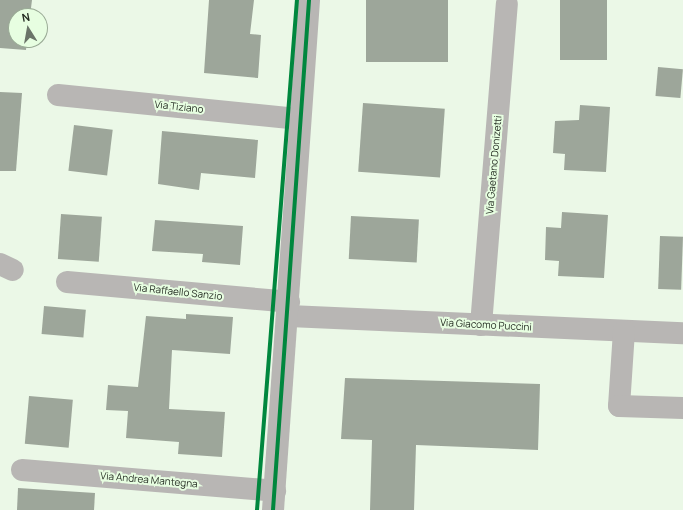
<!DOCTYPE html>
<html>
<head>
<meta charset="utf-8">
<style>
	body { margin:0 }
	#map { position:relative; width:683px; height:510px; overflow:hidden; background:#ebf8e7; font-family:Manrope,sans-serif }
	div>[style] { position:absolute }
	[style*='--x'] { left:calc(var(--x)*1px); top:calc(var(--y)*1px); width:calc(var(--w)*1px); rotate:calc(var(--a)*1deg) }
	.building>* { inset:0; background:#9da69a; transform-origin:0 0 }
	.minor>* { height:22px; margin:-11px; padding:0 11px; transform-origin:11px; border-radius:11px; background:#b8b6b4 }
	.cycleway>* { height:4px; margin:-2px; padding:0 2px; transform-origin:2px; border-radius:2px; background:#00873e }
	span { translate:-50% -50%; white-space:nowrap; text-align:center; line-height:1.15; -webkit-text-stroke:4px #e7fee1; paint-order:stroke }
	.street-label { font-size:10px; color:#252d23 }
	.north { position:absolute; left:8px; top:8px; width:40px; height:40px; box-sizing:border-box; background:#e7fee1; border:1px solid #99aa95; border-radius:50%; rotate:349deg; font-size:11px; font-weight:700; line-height:16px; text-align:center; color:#252d23 }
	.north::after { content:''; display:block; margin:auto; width:14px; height:18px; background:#6a7468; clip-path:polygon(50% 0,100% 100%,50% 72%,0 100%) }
</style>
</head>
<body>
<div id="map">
	<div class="building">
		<div style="clip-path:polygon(0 0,32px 0,30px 16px,16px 16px,16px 40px,27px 40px,26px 50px,0 48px)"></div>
		<div style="clip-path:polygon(209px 0,254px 0,250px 34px,261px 35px,258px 78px,204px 73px)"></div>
		<div style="left:366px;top:0;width:82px;height:62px"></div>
		<div style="left:560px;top:0;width:47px;height:60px"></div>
		<div style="left:658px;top:67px;width:25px;height:29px;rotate:5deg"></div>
		<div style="clip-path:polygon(0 92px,22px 93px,16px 171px,0 171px)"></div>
		<div style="left:363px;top:103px;width:82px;height:69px;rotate:4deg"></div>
		<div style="clip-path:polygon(580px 105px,610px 107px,606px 172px,564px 170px,565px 154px,553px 153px,555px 121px,579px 120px)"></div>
		<div style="left:74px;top:125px;width:39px;height:46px;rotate:7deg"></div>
		<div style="clip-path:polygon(162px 131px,258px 140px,255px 178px,201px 173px,199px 190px,158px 184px)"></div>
		<div style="clip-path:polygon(562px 212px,608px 215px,604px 278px,558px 276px,559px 261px,545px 260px,546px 227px,561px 228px)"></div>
		<div style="left:61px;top:214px;width:41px;height:45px;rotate:4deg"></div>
		<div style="left:351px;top:216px;width:68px;height:43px;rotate:3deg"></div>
		<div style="clip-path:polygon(155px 220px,243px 226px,240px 265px,202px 262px,203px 254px,152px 251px)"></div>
		<div style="left:660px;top:236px;width:23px;height:53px;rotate:2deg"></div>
		<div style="left:44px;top:306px;width:42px;height:28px;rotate:5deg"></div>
		<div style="clip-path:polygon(186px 314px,233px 317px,230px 354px,172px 350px,169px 409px,225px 412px,222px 457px,178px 454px,179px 442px,126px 438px,128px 411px,106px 410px,108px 385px,138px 387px,146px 316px,186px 319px)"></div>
		<div style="clip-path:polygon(345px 378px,540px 384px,538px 450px,416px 445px,414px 510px,370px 510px,372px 440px,341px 439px)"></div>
		<div style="left:29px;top:396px;width:44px;height:48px;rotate:5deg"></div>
		<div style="clip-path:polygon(18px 488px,95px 493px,94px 510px,17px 510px)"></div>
	</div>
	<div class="minor">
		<div style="--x:58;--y:95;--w:243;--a:5.7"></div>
		<div style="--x:0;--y:264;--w:14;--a:25"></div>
		<div style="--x:67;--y:282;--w:223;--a:5.1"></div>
		<div style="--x:289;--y:316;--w:394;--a:2.5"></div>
		<div style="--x:481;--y:325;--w:322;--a:-85.4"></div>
		<div style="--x:624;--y:331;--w:75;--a:93.8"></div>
		<div style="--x:619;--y:406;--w:64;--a:1.8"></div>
		<div style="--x:22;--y:470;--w:254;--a:4.7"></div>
		<div style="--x:273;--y:510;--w:511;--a:-85.96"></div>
	</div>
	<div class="cycleway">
		<div style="--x:257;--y:510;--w:512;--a:-85.52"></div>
		<div style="--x:273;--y:510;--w:511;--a:-85.96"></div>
	</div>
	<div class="street-label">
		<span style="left:179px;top:107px;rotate:6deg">Via Tiziano</span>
		<span style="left:494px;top:165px;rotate:-85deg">Via Gaetano Donizetti</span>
		<span style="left:178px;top:292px;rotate:6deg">Via Raffaello Sanzio</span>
		<span style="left:486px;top:325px;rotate:3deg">Via Giacomo Puccini</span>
		<span style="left:149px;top:480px;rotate:5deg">Via Andrea Mantegna</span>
	</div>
	<div class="north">N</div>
</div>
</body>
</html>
